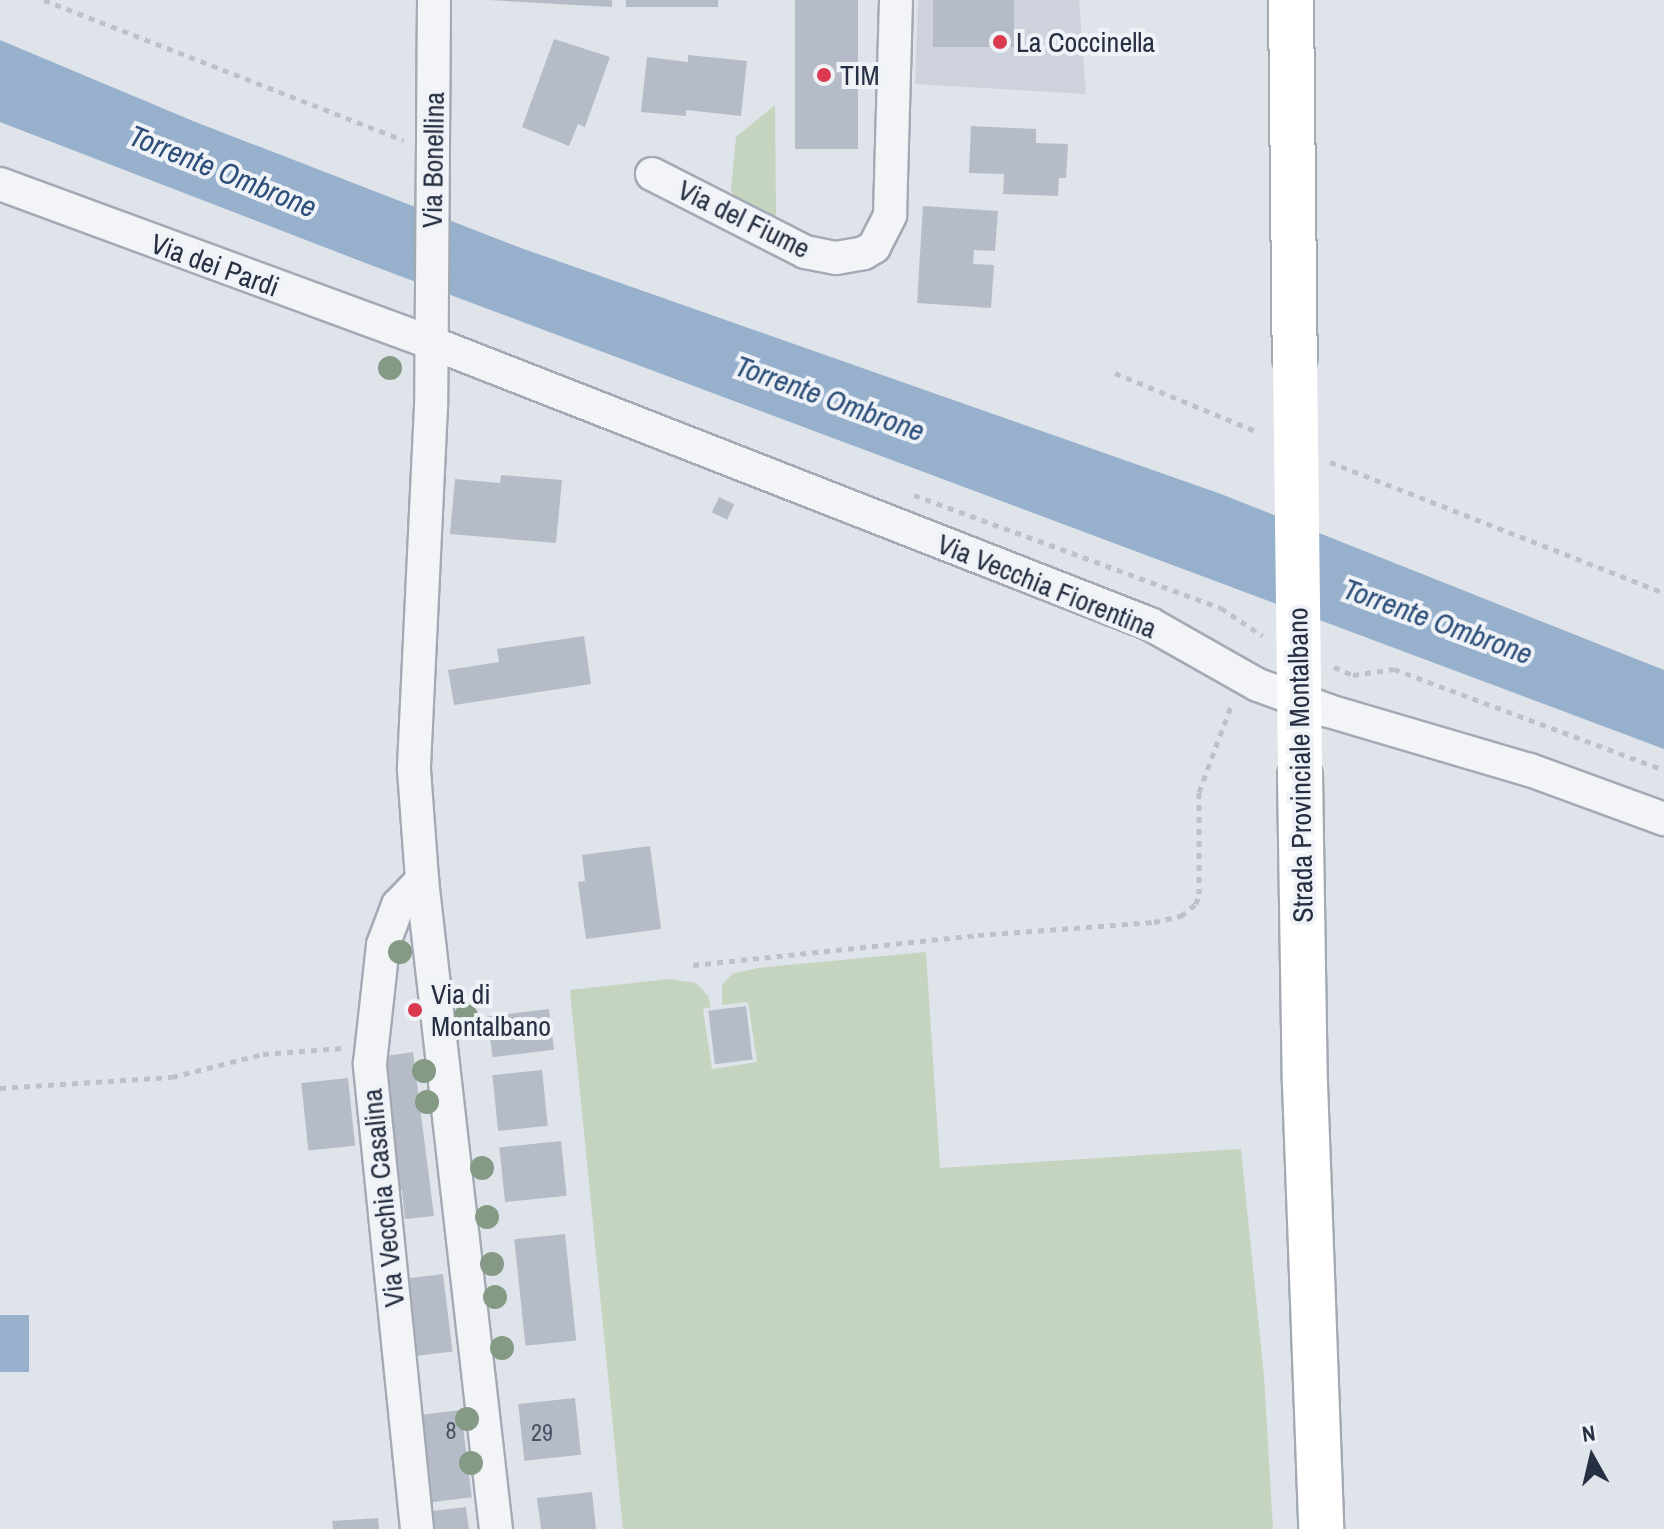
<!DOCTYPE html>
<html>
<head>
<meta charset="utf-8">
<style>
	body { margin:0 }
	#map { position:relative; width:1664px; height:1529px; overflow:hidden; background:#dfe3ea; font-family:"Archivo Narrow",sans-serif }
	div>[style] { position:absolute }
	[style*='--x'] { left:calc(var(--x)*1px); top:calc(var(--y)*1px); width:calc(var(--w)*1px); rotate:calc(var(--a)*1deg) }
	.built>* { inset:0; background:#cdd2dc }
	.green>* { inset:0; background:#c5d4bf }
	.water>* { inset:0; background:#97b1cd; transform-origin:0 0 }
	.building>* { inset:0; background:#b6bcc7; transform-origin:0 0 }
	.path>* { height:5px; margin-top:-2.5px; transform-origin:0; background:repeating-linear-gradient(90deg,#bdc1c9 0 6px,transparent 0 12px) }
	.roads { filter:drop-shadow(2px 0 #a4aab4) drop-shadow(-2px 0 #a4aab4) drop-shadow(0 2px #a4aab4) drop-shadow(0 -2px #a4aab4) }
	.street>* { height:32px; margin:-16px; padding:0 16px; transform-origin:16px; border-radius:16px; background:#f2f4f8 }
	.secondary>* { height:44px; margin:-22px; padding:0 22px; transform-origin:22px; border-radius:22px; background:#fff }
	.secondary-bridge>* { height:44px; margin:-22px; padding:0 22px; transform-origin:22px; border-radius:22px; background:#fff }
	.trees>* { width:24px; height:24px; margin:-12px; border-radius:50%; background:#859a85 }
	.dots>* { width:22px; height:22px; translate:-50% -50%; box-sizing:border-box; border:4px solid #eff2f7; border-radius:50% }
	span { translate:-50% -50%; white-space:nowrap; text-align:center; line-height:1.15; -webkit-text-stroke:8px #eff2f7; paint-order:stroke }
	.number-label { font-size:24px; color:#4a5363 }
	.number-label span { -webkit-text-stroke-width:0 }
	.poi-label { font-size:28px; color:#263042 }
	.left { translate:0 -50%; text-align:left }
	.street-label { font-size:28px; color:#263042 }
	.water-label { font-size:30px; color:#2d4f7a; font-style:italic }
	.north { position:absolute; left:1552px; top:1417px; width:80px; height:80px; -webkit-text-stroke:6px #eff2f7; paint-order:stroke; rotate:352deg; font-size:22px; font-weight:700; line-height:32px; text-align:center; color:#263042 }
	.north::after { content:''; display:block; margin:auto; width:28px; height:36px; background:#263042; clip-path:polygon(50% 0,100% 100%,50% 72%,0 100%) }
</style>
</head>
<body>
<div id="map">
	<div class="built">
		<div style="clip-path:polygon(918px 0,1079px 0,1086px 94px,915px 84px)"></div>
	</div>
	<div class="green">
		<div style="clip-path:polygon(775px 105px,776px 216px,737px 202px,731px 190px,736px 137px)"></div>
		<div style="clip-path:polygon(926px 952px,940px 1168px,1241px 1149px,1264px 1377px,1273px 1529px,623px 1529px,570px 990px,669px 979px,696px 983px,708px 996px,711px 1007px,703px 1009px,712px 1069px,757px 1062px,748px 1002px,722px 1005px,722px 985px,732px 974px,758px 968px)"></div>
	</div>
	<div class="water">
		<div style="clip-path:polygon(0 40px,193px 121px,521px 248px,1221px 494px,1664px 670px,1664px 749px,368px 264px,0 122px)"></div>
		<div style="left:0;top:1315px;width:29px;height:57px"></div>
	</div>
	<div class="building">
		<div style="clip-path:polygon(488px 0,612px 0,612px 7px)"></div>
		<div style="left:626px;top:0;width:92px;height:7px"></div>
		<div style="left:795px;top:0;width:63px;height:149px"></div>
		<div style="left:933px;top:0;width:81px;height:47px"></div>
		<div style="clip-path:polygon(554px 39px,610px 57px,585px 127px,578px 124px,569px 146px,522px 127px)"></div>
		<div style="clip-path:polygon(688px 55px,747px 61px,741px 116px,686px 110px,686px 116px,641px 112px,647px 57px,688px 62px)"></div>
		<div style="clip-path:polygon(971px 126px,1036px 129px,1036px 143px,1068px 144px,1066px 178px,1059px 178px,1058px 196px,1003px 194px,1004px 174px,969px 173px)"></div>
		<div style="clip-path:polygon(923px 206px,998px 211px,995px 251px,974px 250px,973px 264px,994px 265px,991px 308px,917px 303px)"></div>
		<div style="clip-path:polygon(501px 475px,562px 480px,556px 543px,450px 534px,455px 479px,500px 483px)"></div>
		<div style="left:719px;top:497px;width:17px;height:17px;rotate:25deg"></div>
		<div style="clip-path:polygon(584px 636px,591px 684px,454px 705px,448px 670px,499px 662px,497px 649px)"></div>
		<div style="clip-path:polygon(650px 846px,661px 929px,586px 939px,578px 882px,585px 881px,582px 855px)"></div>
		<div style="left:746px;top:1006px;width:54px;height:38px;rotate:83deg"></div>
		<div style="left:549px;top:1009px;width:41px;height:62px;rotate:83deg"></div>
		<div style="clip-path:polygon(413px 1052px,434px 1216px,405px 1219px,402px 1190px,398px 1191px,386px 1056px)"></div>
		<div style="left:542px;top:1070px;width:56px;height:50px;rotate:84deg"></div>
		<div style="left:348px;top:1078px;width:68px;height:47px;rotate:84deg"></div>
		<div style="left:561px;top:1141px;width:55px;height:62px;rotate:84deg"></div>
		<div style="left:565px;top:1234px;width:107px;height:51px;rotate:84deg"></div>
		<div style="left:443px;top:1274px;width:78px;height:37px;rotate:83deg"></div>
		<div style="left:575px;top:1398px;width:57px;height:57px;rotate:84deg"></div>
		<div style="left:461px;top:1410px;width:88px;height:44px;rotate:83deg"></div>
		<div style="clip-path:polygon(592px 1492px,596px 1529px,541px 1529px,537px 1498px)"></div>
		<div style="clip-path:polygon(466px 1507px,469px 1529px,434px 1529px,432px 1511px)"></div>
		<div style="clip-path:polygon(378px 1518px,379px 1529px,333px 1529px,332px 1521px)"></div>
	</div>
	<div class="path">
		<div style="--x:44;--y:0;--w:386;--a:21.3"></div>
		<div style="--x:1115;--y:373;--w:155;--a:22.4"></div>
		<div style="--x:1330;--y:462;--w:359;--a:21.4"></div>
		<div style="--x:914;--y:495;--w:327;--a:20.2"></div>
		<div style="--x:1221;--y:608;--w:50;--a:33.7"></div>
		<div style="--x:1334;--y:667;--w:21;--a:23"></div>
		<div style="--x:1353;--y:675;--w:41;--a:-8.3"></div>
		<div style="--x:1394;--y:669;--w:288;--a:20.5"></div>
		<div style="--x:693;--y:965;--w:287;--a:-6"></div>
		<div style="--x:978;--y:935;--w:176;--a:-4.2"></div>
		<div style="--x:1154;--y:922;--w:28;--a:-13"></div>
		<div style="--x:1181;--y:916;--w:19;--a:-39"></div>
		<div style="--x:1196;--y:904;--w:10;--a:-73"></div>
		<div style="--x:1199;--y:894;--w:102;--a:-90"></div>
		<div style="--x:1199;--y:792;--w:92;--a:-69.6"></div>
		<div style="--x:0;--y:1088;--w:172;--a:-3.7"></div>
		<div style="--x:172;--y:1077;--w:94;--a:-14.2"></div>
		<div style="--x:263;--y:1054;--w:79;--a:-4.3"></div>
	</div>
	<div class="roads">
		<div class="street">
			<div style="--x:434;--y:0;--w:406;--a:90.4"></div>
			<div style="--x:431;--y:406;--w:364;--a:92.7"></div>
			<div style="--x:414;--y:770;--w:110;--a:85.8"></div>
			<div style="--x:422;--y:880;--w:653;--a:83.5"></div>
			<div style="--x:652;--y:174;--w:172;--a:27"></div>
			<div style="--x:805;--y:252;--w:32;--a:11"></div>
			<div style="--x:836;--y:258;--w:28;--a:-10"></div>
			<div style="--x:864;--y:253;--w:12;--a:-31"></div>
			<div style="--x:874;--y:247;--w:36;--a:-63"></div>
			<div style="--x:890;--y:215;--w:215;--a:-88.4"></div>
			<div style="--x:0;--y:184;--w:460;--a:20.2"></div>
			<div style="--x:432;--y:343;--w:771;--a:21.37"></div>
			<div style="--x:1150;--y:624;--w:124;--a:29.5"></div>
			<div style="--x:1258;--y:685;--w:76;--a:20.1"></div>
			<div style="--x:1329;--y:711;--w:209;--a:16.4"></div>
			<div style="--x:1530;--y:770;--w:143;--a:20.1"></div>
			<div style="--x:417;--y:1529;--w:468;--a:-95.8"></div>
			<div style="--x:370;--y:1063;--w:119;--a:-83.7"></div>
			<div style="--x:383;--y:945;--w:43;--a:-69.4"></div>
			<div style="--x:398;--y:905;--w:35;--a:-46"></div>
		</div>
		<div class="secondary">
			<div style="--x:1291;--y:0;--w:357;--a:89.4"></div>
			<div style="--x:1300;--y:776;--w:308;--a:89.1"></div>
			<div style="--x:1305;--y:1084;--w:445;--a:87.9"></div>
		</div>
	</div>
	<div class="secondary-bridge">
		<div style="--x:1295;--y:357;--w:419;--a:89.3"></div>
	</div>
	<div class="trees">
		<div style="left:390px;top:368px"></div>
		<div style="left:400px;top:952px"></div>
		<div style="left:466px;top:1016px"></div>
		<div style="left:424px;top:1071px"></div>
		<div style="left:427px;top:1102px"></div>
		<div style="left:482px;top:1168px"></div>
		<div style="left:487px;top:1217px"></div>
		<div style="left:492px;top:1264px"></div>
		<div style="left:495px;top:1297px"></div>
		<div style="left:502px;top:1348px"></div>
		<div style="left:467px;top:1419px"></div>
		<div style="left:471px;top:1463px"></div>
	</div>
	<div class="dots">
		<div style="left:1000px;top:42px;background:#da3950"></div>
		<div style="left:824px;top:75px;background:#da3950"></div>
		<div style="left:415px;top:1010px;background:#da3950"></div>
	</div>
	<div class="number-label">
		<span style="left:451px;top:1431px">8</span>
		<span style="left:542px;top:1433px">29</span>
	</div>
	<div class="poi-label">
		<span class="left" style="left:1016px;top:42px">La Coccinella</span>
		<span class="left" style="left:840px;top:75px">TIM</span>
		<span class="left" style="left:431px;top:1010px">Via di<br>Montalbano</span>
	</div>
	<div class="street-label">
		<span style="left:433px;top:160px;rotate:-89deg">Via Bonellina</span>
		<span style="left:744px;top:219px;rotate:26deg">Via del Fiume</span>
		<span style="left:215px;top:265px;rotate:20deg">Via dei Pardi</span>
		<span style="left:1047px;top:586px;rotate:22deg">Via Vecchia Fiorentina</span>
		<span style="left:1300px;top:765px;rotate:-91deg">Strada Provinciale Montalbano</span>
		<span style="left:383px;top:1198px;rotate:-96deg">Via Vecchia Casalina</span>
	</div>
	<div class="water-label">
		<span style="left:223px;top:171px;rotate:22deg">Torrente Ombrone</span>
		<span style="left:830px;top:398px;rotate:20deg">Torrente Ombrone</span>
		<span style="left:1438px;top:621px;rotate:20deg">Torrente Ombrone</span>
	</div>
	<div class="north">N</div>
</div>
</body>
</html>
